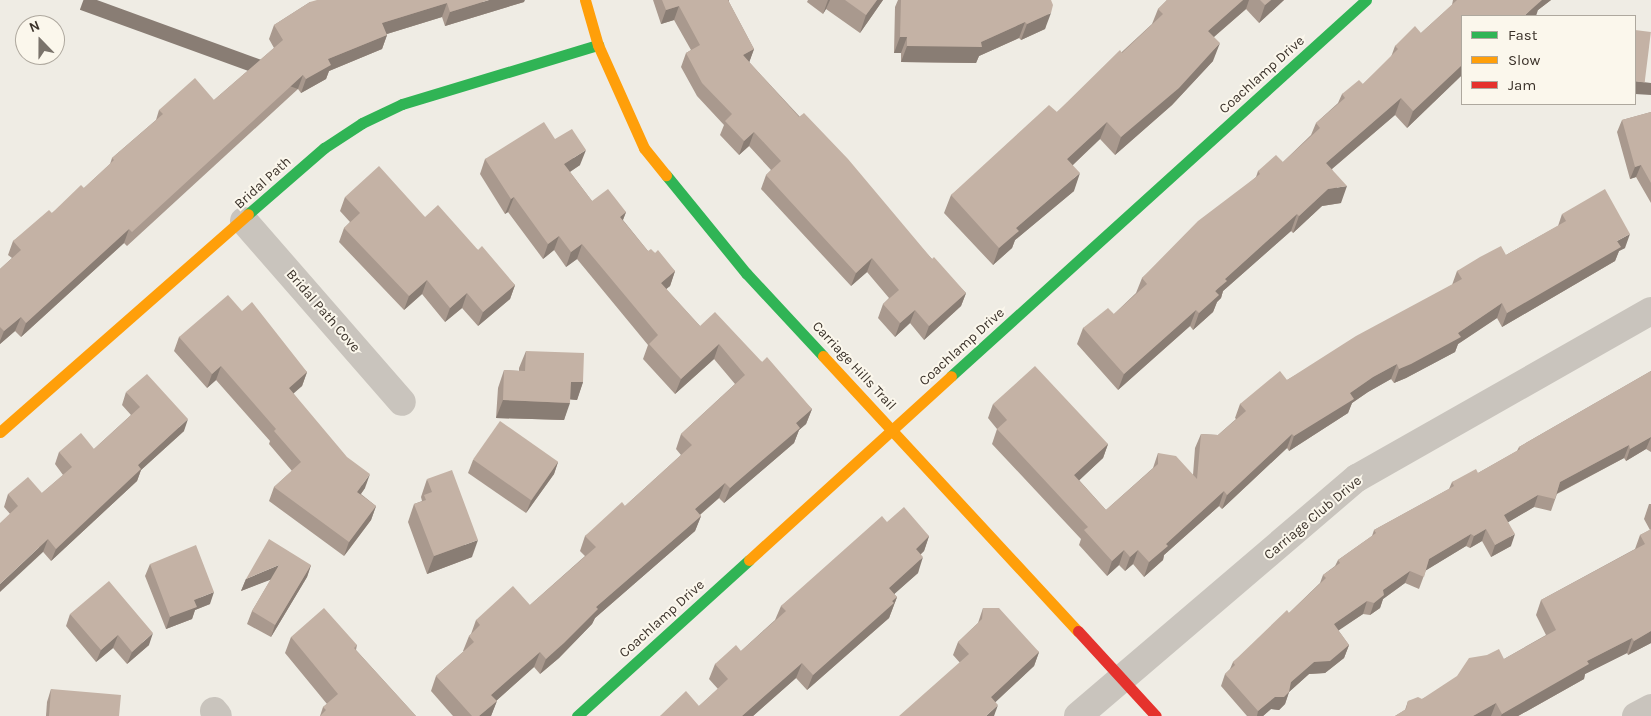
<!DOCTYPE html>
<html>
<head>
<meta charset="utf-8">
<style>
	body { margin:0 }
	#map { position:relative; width:1651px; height:716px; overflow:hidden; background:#efece4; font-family:Karla,sans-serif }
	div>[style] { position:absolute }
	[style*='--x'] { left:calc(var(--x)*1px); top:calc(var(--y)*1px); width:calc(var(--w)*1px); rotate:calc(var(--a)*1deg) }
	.street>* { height:28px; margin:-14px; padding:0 14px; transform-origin:14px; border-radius:14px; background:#c9c4bd }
	.fast>* { height:11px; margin:-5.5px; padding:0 5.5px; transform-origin:5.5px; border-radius:5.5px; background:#30b455 }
	.slow>* { height:11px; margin:-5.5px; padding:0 5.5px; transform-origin:5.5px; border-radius:5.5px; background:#ff9f0a }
	.jam>* { height:11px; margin:-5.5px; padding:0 5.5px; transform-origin:5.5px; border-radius:5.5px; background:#e5322d }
	.wall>* { inset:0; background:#a9998e }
	.shaded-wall>* { inset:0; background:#897d74; transform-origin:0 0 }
	.building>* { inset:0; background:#c4b2a5; transform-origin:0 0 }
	span { translate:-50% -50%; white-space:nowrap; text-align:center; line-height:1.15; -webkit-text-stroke:4px #fbf7ec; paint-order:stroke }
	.street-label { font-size:14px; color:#3b322a }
	.legend { position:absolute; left:1461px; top:15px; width:175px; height:90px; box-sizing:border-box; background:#fbf7ec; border:1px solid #aea89e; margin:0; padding:6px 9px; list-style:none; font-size:15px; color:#3b322a }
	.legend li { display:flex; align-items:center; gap:10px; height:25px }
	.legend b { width:25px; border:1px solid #aea89e }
	.north { position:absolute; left:15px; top:15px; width:50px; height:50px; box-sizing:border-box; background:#fbf7ec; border:1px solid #aea89e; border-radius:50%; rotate:338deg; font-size:14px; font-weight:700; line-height:20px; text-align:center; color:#3b322a }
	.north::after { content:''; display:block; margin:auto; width:18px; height:22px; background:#7a736b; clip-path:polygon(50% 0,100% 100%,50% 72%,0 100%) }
</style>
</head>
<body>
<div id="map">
	<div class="street">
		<div style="--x:244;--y:221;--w:240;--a:48.9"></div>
		<div style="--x:214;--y:711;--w:6;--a:51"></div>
		<div style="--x:1078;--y:716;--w:367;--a:-40.5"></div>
		<div style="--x:1357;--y:478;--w:338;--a:-29.6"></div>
		<div style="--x:1636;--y:716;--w:17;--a:-28"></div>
	</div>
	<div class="fast">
		<div style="--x:666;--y:175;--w:127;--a:50.8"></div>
		<div style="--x:746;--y:273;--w:113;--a:47.1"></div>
		<div style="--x:248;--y:214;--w:101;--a:-41"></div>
		<div style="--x:324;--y:148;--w:45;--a:-33.3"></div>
		<div style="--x:362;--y:123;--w:44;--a:-25.4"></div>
		<div style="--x:402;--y:104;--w:205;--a:-16.8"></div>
		<div style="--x:951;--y:376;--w:560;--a:-42.18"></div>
		<div style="--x:577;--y:716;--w:232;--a:-42.2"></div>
	</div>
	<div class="slow">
		<div style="--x:585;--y:0;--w:47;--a:73.9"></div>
		<div style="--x:598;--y:45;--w:113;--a:65.9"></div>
		<div style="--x:644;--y:148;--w:35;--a:51"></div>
		<div style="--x:823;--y:356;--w:375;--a:47.2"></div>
		<div style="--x:0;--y:432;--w:330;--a:-41.3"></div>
		<div style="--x:749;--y:560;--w:273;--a:-42.3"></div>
	</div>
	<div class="jam">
		<div style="--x:1078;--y:631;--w:115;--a:47.5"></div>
	</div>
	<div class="wall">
		<div style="clip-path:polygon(653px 0,729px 0,729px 2px,754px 49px,749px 62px,932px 259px,966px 293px,961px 306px,924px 340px,910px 323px,895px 337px,878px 318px,883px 304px,889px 298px,867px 272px,851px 286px,761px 189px,766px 175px,771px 170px,749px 146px,739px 155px,720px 135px,724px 125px,697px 96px,681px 67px,686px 53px,691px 50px,674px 20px,661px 24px)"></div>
		<div style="clip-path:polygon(808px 0,883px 0,860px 33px,826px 9px,823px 14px,807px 2px)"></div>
		<div style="clip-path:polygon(898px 0,1051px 0,1045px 29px,1021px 40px,1019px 38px,979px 56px,976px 63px,901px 62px,901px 53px,894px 53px,895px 7px)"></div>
		<div style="clip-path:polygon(1167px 0,1284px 0,1259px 23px,1246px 9px,1214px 37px,1213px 61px,1172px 105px,1115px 155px,1100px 139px,1073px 165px,1074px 191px,1015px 240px,1012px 248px,993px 265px,944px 213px,951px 195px,1057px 112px,1152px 24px,1158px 9px)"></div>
		<div style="clip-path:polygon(1453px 0,1551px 0,1538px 10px,1462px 16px,1462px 77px,1461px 76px,1407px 128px,1395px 115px,1332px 169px,1341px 203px,1322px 206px,1293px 233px,1291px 231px,1223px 291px,1221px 298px,1217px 302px,1213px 312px,1193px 330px,1190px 326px,1118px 390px,1077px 344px,1083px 328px,1114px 314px,1136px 293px,1142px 278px,1256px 177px,1258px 171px,1283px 162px,1311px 135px,1316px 123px,1338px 103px,1342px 94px,1363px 84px,1391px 57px,1395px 46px,1421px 33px,1452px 5px)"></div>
		<div style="clip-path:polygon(310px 2px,524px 2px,445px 26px,442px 17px,387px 34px,387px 35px,382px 49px,329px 71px,326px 79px,301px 93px,298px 89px,127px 246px,124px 243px,21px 337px,15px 331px,0 344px,0 269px,12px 258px,8px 255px,13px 241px,52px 213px,84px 188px,110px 164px,112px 158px,156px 120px,159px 110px,214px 100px,274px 48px,269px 39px,274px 25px)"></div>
		<div style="clip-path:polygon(1651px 112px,1651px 203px,1636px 177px,1630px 179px,1617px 132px,1622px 120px)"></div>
		<div style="clip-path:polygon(555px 139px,580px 165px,570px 172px,592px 201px,626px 212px,623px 220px,648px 251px,655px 253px,675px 271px,670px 286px,666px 289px,700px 326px,762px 362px,812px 409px,806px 424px,799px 430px,794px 443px,724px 503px,719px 498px,700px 515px,701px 516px,695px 531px,595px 618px,592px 624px,559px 658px,540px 674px,534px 667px,497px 700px,491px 716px,453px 716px,431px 691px,436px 676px,464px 651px,463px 651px,469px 636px,471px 634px,476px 620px,530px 605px,585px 556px,580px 551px,585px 536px,625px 506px,681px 455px,676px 449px,681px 434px,735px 384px,714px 359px,675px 394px,643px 359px,648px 345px,577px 259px,566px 267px,554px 250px,543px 259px,508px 212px,505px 214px,480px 174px,485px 159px)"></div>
		<div style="clip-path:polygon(345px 197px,425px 217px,478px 250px,515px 285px,510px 299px,478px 326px,462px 308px,445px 322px,422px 294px,404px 310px,339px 242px,344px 228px,350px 222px,340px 211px)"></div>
		<div style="clip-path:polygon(1562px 214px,1625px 248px,1619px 251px,1615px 261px,1502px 327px,1497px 318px,1458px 344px,1455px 352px,1406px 378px,1394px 383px,1391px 379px,1368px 392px,1352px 403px,1348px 413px,1289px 451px,1287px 448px,1222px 509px,1219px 506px,1164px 555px,1163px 560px,1144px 577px,1133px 564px,1125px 571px,1119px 565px,1107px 576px,1079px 545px,1081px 539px,992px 444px,997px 429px,988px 418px,993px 404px,1108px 444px,1103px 458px,1079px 480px,1106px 510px,1153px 468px,1158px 453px,1193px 475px,1195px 448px,1201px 434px,1218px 435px,1236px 419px,1235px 418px,1240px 404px,1287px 380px,1452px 285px,1457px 271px,1506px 255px,1558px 226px)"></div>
		<div style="clip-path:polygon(242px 311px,307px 372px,302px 386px,293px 393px,365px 488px,361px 494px,376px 506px,371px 520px,344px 556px,269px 501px,274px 487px,292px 471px,269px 444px,270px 441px,216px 380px,207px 388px,174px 351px,179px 337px)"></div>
		<div style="clip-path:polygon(526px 351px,583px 382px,577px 400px,570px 399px,564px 420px,496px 418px,498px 388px,504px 370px,519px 371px,519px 368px)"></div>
		<div style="clip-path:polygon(1651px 371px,1651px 452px,1646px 449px,1626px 461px,1624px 458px,1557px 494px,1551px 511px,1534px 507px,1508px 522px,1511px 546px,1491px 557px,1482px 541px,1470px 548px,1466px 546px,1426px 570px,1419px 589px,1405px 583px,1383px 599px,1380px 608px,1370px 615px,1363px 614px,1338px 630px,1349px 645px,1344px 658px,1325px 673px,1309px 674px,1289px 692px,1285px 704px,1279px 710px,1271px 709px,1263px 716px,1247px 716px,1221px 686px,1225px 674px,1230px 669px,1233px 662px,1289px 613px,1320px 583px,1323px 575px,1335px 566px,1338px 560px,1372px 536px,1374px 530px,1449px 489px,1452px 482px,1478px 473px,1517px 451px,1519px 447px)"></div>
		<div style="clip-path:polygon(126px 392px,184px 431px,141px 470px,137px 481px,51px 561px,4px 507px,8px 494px,42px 493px,63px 475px,55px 464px,59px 452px,94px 449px,131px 415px,122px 405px)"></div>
		<div style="clip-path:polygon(473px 460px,558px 462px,554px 474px,526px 513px,468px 473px)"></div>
		<div style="clip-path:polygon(427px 479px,472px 557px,427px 574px,408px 522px,414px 504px,422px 501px,421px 497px)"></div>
		<div style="clip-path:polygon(1649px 504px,1651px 504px,1651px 643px,1628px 655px,1627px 653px,1585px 674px,1584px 679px,1518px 716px,1395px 716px,1405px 710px,1408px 701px,1422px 699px,1504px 659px,1546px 635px,1536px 615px,1541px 600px,1635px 549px,1640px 535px,1650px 530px,1644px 519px)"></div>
		<div style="clip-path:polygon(887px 522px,929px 536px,924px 551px,921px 554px,918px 573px,894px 594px,897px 597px,889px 618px,807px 690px,796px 678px,753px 716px,660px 716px,699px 706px,718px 689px,709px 679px,715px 664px,741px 651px,775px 620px,781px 606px)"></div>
		<div style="clip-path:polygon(150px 564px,210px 604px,195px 610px,192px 619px,166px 629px,145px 576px)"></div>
		<div style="clip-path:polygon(311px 565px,307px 577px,271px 637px,247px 624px,252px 611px,271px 579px,241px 591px,246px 579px)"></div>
		<div style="clip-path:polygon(983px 608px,1039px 652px,1034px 666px,995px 702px,953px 655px,958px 642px,978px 623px)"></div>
		<div style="clip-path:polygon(70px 614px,149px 645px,127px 664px,113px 648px,96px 662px,66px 626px)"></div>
		<div style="clip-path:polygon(291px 637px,357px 645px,356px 650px,416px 716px,320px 716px,323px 707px,327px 704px,285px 653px)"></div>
		<div style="clip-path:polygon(51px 689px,119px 716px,46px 716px,47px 702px)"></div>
	</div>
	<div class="shaded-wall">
		<div style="clip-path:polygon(489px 0,525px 0,524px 2px,445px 26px,450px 12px)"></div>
		<div style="clip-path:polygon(828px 0,830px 0,826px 9px,823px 14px)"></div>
		<div style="clip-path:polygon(877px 0,883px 0,860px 33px,866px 15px)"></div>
		<div style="clip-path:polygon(1243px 0,1249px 0,1246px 9px,1201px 48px,1208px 31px)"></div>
		<div style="clip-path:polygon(1271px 0,1284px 0,1259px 23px,1265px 5px)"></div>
		<div style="clip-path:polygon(1540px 0,1551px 0,1538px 10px,1536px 16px,1524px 16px)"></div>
		<div style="clip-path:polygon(447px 3px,442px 17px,377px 37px,382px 23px)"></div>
		<div style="clip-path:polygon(679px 6px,674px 20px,661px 24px,666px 10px)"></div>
		<div style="clip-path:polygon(1051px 13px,1045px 29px,1021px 40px,1027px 24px)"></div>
		<div style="clip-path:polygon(1025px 22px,1019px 38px,979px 56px,976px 63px,901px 62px,907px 46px,981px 42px)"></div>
		<div style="clip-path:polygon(387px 35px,382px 49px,329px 71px,326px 79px,301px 93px,306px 79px,328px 59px)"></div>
		<div style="clip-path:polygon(900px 37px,907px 37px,901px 53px,894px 53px)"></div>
		<div style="clip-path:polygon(1220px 43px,1213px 61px,1172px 105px,1115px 155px,1121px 137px)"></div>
		<div style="clip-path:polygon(754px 49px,749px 63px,743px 55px)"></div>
		<div style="clip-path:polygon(1462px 65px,1462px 74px,1461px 76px,1407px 128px,1413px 111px)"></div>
		<div style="left:303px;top:75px;width:15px;height:232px;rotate:110deg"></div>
		<div style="clip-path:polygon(1635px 81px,1651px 83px,1651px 95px,1635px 94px)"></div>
		<div style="clip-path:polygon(1401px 98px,1395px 115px,1320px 179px,1326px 163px)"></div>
		<div style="clip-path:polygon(1107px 122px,1100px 139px,1061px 176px,1067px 159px)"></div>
		<div style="clip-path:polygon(754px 132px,749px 146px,739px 155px,744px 141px)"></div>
		<div style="clip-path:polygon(586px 150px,580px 165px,559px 179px,564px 164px)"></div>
		<div style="clip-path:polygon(1641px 165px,1636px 177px,1630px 179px,1635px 167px)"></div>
		<div style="clip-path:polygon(1080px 173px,1074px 191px,1015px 240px,1012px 248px,993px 265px,999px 248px,1016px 228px)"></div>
		<div style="clip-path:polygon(1347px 186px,1341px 203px,1322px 206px,1293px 233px,1299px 216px,1328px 189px)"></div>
		<div style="clip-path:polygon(514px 197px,508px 212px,505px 214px,511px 199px)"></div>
		<div style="clip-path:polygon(626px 212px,620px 227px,620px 217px)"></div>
		<div style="clip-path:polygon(1297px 214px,1291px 231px,1223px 291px,1221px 298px,1217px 302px,1213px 312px,1193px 330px,1199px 313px,1225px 279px)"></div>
		<div style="clip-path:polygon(129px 229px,124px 243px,21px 337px,26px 323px)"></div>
		<div style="clip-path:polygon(1630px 234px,1625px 248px,1619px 251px,1615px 261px,1502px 327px,1507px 313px,1617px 241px)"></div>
		<div style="clip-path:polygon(559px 236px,554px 250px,543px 259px,548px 244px)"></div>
		<div style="clip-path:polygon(582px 244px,577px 259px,566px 267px,571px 252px)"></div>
		<div style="clip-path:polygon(872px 258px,867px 272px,851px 286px,856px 273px)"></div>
		<div style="clip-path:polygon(675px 271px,670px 286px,655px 298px,661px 283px)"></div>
		<div style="clip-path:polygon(427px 280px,422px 294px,404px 310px,409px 296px)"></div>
		<div style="clip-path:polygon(515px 285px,510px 299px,478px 326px,483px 312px)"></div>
		<div style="clip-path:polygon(467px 293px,462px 308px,445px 322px,450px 308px)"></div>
		<div style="clip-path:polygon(966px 293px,961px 306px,924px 340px,929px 326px)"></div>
		<div style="clip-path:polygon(1502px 303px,1497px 318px,1458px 344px,1455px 352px,1406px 378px,1394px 383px,1399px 369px,1458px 333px)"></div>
		<div style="clip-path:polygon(915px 310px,910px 323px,895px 337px,900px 323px)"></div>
		<div style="clip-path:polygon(1196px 310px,1190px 326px,1118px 390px,1124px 374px)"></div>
		<div style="clip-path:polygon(21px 317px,15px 331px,0 344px,0 341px,4px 331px)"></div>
		<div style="clip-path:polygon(719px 344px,714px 359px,675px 394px,681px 379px)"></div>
		<div style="clip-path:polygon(1397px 364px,1391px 379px,1368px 392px,1352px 403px,1348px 413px,1289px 451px,1294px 436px,1350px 393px,1373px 377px)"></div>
		<div style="clip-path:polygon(221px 366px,216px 380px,207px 388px,212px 374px)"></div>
		<div style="clip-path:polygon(307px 372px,302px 386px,284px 402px,289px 388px)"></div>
		<div style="clip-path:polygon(571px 382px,583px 382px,577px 400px,564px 399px)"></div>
		<div style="clip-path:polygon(503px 400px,570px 403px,564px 420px,496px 418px)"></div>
		<div style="clip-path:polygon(812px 409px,806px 424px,799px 430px,794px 443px,724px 503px,730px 488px,796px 423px)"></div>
		<div style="clip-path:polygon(188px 419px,184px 431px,141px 470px,137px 481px,51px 561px,56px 549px,138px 465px)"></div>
		<div style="clip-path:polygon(1292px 434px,1287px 448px,1222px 509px,1227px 495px)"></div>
		<div style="clip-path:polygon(1651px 437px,1646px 449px,1626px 461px,1630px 449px)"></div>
		<div style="clip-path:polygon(1108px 444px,1103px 458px,1069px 490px,1074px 475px)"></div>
		<div style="clip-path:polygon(1629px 445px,1624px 458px,1556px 494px,1560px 482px)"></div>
		<div style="clip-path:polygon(558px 462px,554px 474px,526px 513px,531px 501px)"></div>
		<div style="clip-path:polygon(370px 474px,365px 488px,352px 506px,357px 492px)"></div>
		<div style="clip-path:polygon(725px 483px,719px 498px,689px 524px,695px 509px)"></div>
		<div style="clip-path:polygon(1224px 491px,1219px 506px,1164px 555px,1163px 560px,1144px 577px,1149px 562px,1166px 544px)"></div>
		<div style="clip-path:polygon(1538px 495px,1534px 507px,1500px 527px,1504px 515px)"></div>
		<div style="clip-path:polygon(376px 506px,371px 520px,344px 556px,349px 542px)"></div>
		<div style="clip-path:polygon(701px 516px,695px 531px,595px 618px,592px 624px,559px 658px,540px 674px,546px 659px,596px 607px)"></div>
		<div style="clip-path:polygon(1486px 529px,1482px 541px,1470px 548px,1474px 536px)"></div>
		<div style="clip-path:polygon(1471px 534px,1466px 546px,1425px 571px,1429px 559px)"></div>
		<div style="clip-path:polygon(1515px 534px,1511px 546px,1491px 557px,1495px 545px)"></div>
		<div style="clip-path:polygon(929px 536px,924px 551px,910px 564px,916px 549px)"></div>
		<div style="clip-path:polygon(48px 539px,43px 552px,0 592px,0 584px)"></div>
		<div style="clip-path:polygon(478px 540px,472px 557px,427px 574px,434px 556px)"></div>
		<div style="clip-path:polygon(1124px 550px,1119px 565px,1107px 576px,1112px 561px)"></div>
		<div style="clip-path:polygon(1138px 550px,1133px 564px,1125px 571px,1130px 557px)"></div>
		<div style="clip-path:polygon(923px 557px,918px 573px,883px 604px,889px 588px)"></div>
		<div style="clip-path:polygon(279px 565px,275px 578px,241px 591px,246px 579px)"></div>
		<div style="clip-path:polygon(311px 565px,307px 577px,271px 637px,275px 625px)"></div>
		<div style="clip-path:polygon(1410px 571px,1405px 583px,1383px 599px,1380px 608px,1370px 615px,1374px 603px,1383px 590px)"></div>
		<div style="clip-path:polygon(214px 592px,210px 604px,195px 610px,192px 619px,166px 629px,170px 617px,194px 600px)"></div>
		<div style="clip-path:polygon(897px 597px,889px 618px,807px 690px,813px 675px)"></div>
		<div style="clip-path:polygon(1367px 601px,1363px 614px,1329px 637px,1334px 624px)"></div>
		<div style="clip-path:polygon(1651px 631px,1651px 643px,1628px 655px,1634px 641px)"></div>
		<div style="clip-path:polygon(153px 633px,149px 645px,127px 664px,132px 652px)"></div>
		<div style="clip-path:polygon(118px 635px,113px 648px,96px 662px,101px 650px)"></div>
		<div style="clip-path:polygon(1632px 638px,1627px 653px,1585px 674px,1584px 679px,1518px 716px,1501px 716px,1502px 714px,1587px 661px)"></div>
		<div style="clip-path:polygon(1349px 645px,1344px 658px,1325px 673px,1309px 674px,1289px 692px,1285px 704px,1279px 710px,1271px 709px,1263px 716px,1257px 716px,1258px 711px,1314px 662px)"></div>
		<div style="clip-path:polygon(540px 652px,534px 667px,486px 710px,491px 695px)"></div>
		<div style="clip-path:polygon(1039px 652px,1034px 666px,986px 711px,991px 697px)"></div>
		<div style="clip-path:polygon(802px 663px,796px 678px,753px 716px,742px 716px)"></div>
		<div style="clip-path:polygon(497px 701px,491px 716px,479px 716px)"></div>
		<div style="clip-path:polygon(1496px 703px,1491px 716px,1473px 716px)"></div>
		<div style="clip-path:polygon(998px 705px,994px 716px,986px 716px)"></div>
	</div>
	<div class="building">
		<div style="clip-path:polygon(317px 0,489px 0,450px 12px,447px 3px,382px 23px,387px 35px,328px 59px,331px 65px,306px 79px,303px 75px,132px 232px,129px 229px,26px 323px,21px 317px,4px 331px,0 327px,0 269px,21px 250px,13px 241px,49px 210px,52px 213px,81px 185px,84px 188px,114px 160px,112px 158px,163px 114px,159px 110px,195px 78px,214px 100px,283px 40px,274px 25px,310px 2px)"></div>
		<div style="clip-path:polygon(662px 0,728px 0,754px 49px,743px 55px,799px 117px,804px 113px,848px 159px,932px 259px,934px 257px,966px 293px,929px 326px,915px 310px,900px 323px,883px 304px,899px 290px,872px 258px,856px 273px,766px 175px,781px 161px,754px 132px,744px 141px,725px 121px,732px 114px,702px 83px,686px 53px,700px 45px,679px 6px,666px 10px)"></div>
		<div style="clip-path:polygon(845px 0,877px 0,866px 15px)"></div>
		<div style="clip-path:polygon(901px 0,1051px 0,1053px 5px,1051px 13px,1027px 24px,1025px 22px,981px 42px,982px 47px,907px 46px,907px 37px,900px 37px)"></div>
		<div style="clip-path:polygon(1167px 0,1243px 0,1208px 31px,1220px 43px,1179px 88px,1121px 137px,1107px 122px,1067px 159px,1080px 173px,1016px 228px,1019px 231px,999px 248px,951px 195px,1049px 105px,1057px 112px,1120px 50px,1122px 53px,1163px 14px,1158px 9px)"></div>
		<div style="clip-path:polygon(1260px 0,1271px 0,1265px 5px)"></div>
		<div style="clip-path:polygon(1457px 0,1542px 0,1524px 16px,1462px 16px,1462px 65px,1413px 111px,1401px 98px,1326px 163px,1347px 186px,1328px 189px,1299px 216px,1297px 214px,1225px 279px,1227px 281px,1215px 291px,1219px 295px,1199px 313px,1196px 310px,1124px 374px,1083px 328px,1108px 308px,1114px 314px,1147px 284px,1142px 278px,1198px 221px,1260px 174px,1258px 171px,1276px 155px,1283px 162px,1320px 128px,1316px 123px,1345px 98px,1342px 94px,1359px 80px,1363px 84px,1398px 49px,1395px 46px,1415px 26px,1421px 33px)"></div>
		<div style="left:1635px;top:30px;width:16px;height:51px;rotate:7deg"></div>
		<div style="clip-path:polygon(1651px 112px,1651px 183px,1641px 165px,1635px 167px,1622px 120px)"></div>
		<div style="clip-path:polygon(544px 122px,555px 139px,572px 129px,586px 150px,564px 164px,592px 201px,608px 189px,626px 212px,620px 217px,648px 251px,651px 249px,655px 253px,658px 250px,675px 271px,661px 283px,700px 326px,715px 312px,762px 362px,767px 357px,812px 409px,796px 423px,800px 428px,730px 488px,725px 483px,695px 509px,701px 516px,596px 607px,598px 609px,564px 643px,546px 659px,540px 652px,491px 695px,497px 701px,479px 716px,472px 716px,436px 676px,474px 642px,469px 636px,480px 625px,476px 620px,513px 586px,530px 605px,596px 547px,585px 536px,622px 502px,625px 506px,692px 445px,681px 434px,745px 375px,719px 344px,681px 379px,649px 344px,658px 335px,582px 244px,571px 252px,559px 236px,548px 244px,514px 197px,511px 199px,485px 159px)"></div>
		<div style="clip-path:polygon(379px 166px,425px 217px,438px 205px,478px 250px,482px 246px,515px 285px,483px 312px,467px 293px,450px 308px,427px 280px,409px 296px,344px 228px,360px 213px,345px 197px)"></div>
		<div style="clip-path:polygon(1605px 189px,1630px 234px,1617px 241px,1621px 247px,1507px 313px,1502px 303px,1458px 333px,1461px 337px,1411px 364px,1399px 369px,1397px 364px,1373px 377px,1350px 393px,1354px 399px,1294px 436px,1292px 434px,1227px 495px,1224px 491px,1166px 544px,1168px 546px,1149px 562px,1138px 550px,1130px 557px,1124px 550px,1112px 561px,1084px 530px,1088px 527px,997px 429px,1007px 420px,993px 404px,1035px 366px,1108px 444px,1074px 475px,1106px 510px,1158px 464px,1158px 453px,1176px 456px,1197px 479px,1201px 434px,1218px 435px,1246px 411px,1240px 404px,1280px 371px,1287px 380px,1356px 336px,1462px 279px,1457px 271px,1480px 257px,1501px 246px,1506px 255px,1566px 221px,1562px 214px)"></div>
		<div style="clip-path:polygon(228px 295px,242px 311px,252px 302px,307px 372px,289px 388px,347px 457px,370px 474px,357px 492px,376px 506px,349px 542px,274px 487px,301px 462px,274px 431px,276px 429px,221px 366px,212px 374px,179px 337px)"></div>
		<div style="clip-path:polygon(526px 351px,584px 353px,583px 382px,571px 382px,570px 403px,503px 400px,504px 370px,525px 371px)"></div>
		<div style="clip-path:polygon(1651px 371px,1651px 437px,1630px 449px,1629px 445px,1560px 482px,1555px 499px,1538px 495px,1504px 515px,1515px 534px,1495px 545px,1486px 529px,1474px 536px,1471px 534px,1429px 559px,1424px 577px,1410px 571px,1383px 590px,1384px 595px,1374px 603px,1367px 601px,1334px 624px,1349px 645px,1330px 661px,1314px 662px,1291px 682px,1289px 692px,1284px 697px,1275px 697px,1258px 711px,1225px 674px,1235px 665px,1233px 662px,1287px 610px,1289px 613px,1326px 578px,1323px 575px,1340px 563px,1338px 560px,1376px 533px,1374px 530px,1454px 486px,1452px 482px,1476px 469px,1478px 473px,1520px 449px,1519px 447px)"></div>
		<div style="clip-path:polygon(147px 374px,188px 419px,138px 465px,141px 469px,56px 549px,48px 539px,0 584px,0 523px,18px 506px,8px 494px,28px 477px,42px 493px,72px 467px,59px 452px,81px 433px,94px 449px,140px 407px,126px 392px)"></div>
		<div style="left:500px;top:421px;width:71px;height:47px;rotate:35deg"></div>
		<div style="clip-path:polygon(452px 470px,478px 540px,434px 556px,414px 504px,426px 500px,424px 495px,432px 492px,427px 479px)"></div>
		<div style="clip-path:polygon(904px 507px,929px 536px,916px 549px,923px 557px,889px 588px,897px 597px,892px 601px,894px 603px,813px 675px,802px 663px,742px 716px,660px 716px,686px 691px,699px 706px,728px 679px,715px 664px,736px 645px,741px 651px,786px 611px,781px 606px,882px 516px,887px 522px)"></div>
		<div style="clip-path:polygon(1651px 529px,1651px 631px,1634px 641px,1632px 638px,1587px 661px,1589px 664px,1502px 714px,1496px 703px,1473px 716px,1395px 716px,1406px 709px,1408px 701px,1418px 697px,1422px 699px,1457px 676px,1469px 658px,1487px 655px,1499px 649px,1504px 659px,1556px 630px,1541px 600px,1645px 544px,1640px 535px)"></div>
		<div style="clip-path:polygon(269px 539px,311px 565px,275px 625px,252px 611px,279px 565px,246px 579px)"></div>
		<div style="clip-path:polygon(196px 545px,214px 592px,194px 600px,197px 607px,170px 617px,150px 564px)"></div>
		<div style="clip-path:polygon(109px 581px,153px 633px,132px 652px,118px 635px,101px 650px,70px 614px)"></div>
		<div style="clip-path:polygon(324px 608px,357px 645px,354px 648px,416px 716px,320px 716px,326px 710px,323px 707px,338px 694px,291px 637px)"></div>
		<div style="clip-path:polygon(983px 608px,999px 608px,1039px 652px,991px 697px,998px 705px,986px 716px,899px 716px,969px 654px,958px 642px,982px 619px)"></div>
		<div style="clip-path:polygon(51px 689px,121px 695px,119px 716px,49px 716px)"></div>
	</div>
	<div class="street-label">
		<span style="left:1262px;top:75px;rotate:-42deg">Coachlamp Drive</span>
		<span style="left:263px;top:183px;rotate:-42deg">Bridal Path</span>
		<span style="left:323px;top:311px;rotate:49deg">Bridal Path Cove</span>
		<span style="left:962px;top:347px;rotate:-42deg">Coachlamp Drive</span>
		<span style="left:854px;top:366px;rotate:47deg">Carriage Hills Trail</span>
		<span style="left:1313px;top:518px;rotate:-40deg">Carriage Club Drive</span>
		<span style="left:662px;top:619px;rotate:-42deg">Coachlamp Drive</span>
	</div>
	<ul class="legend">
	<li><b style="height:6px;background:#30b455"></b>Fast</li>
	<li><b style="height:6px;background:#ff9f0a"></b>Slow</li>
	<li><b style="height:6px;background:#e5322d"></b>Jam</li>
	</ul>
	<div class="north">N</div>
</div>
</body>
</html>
